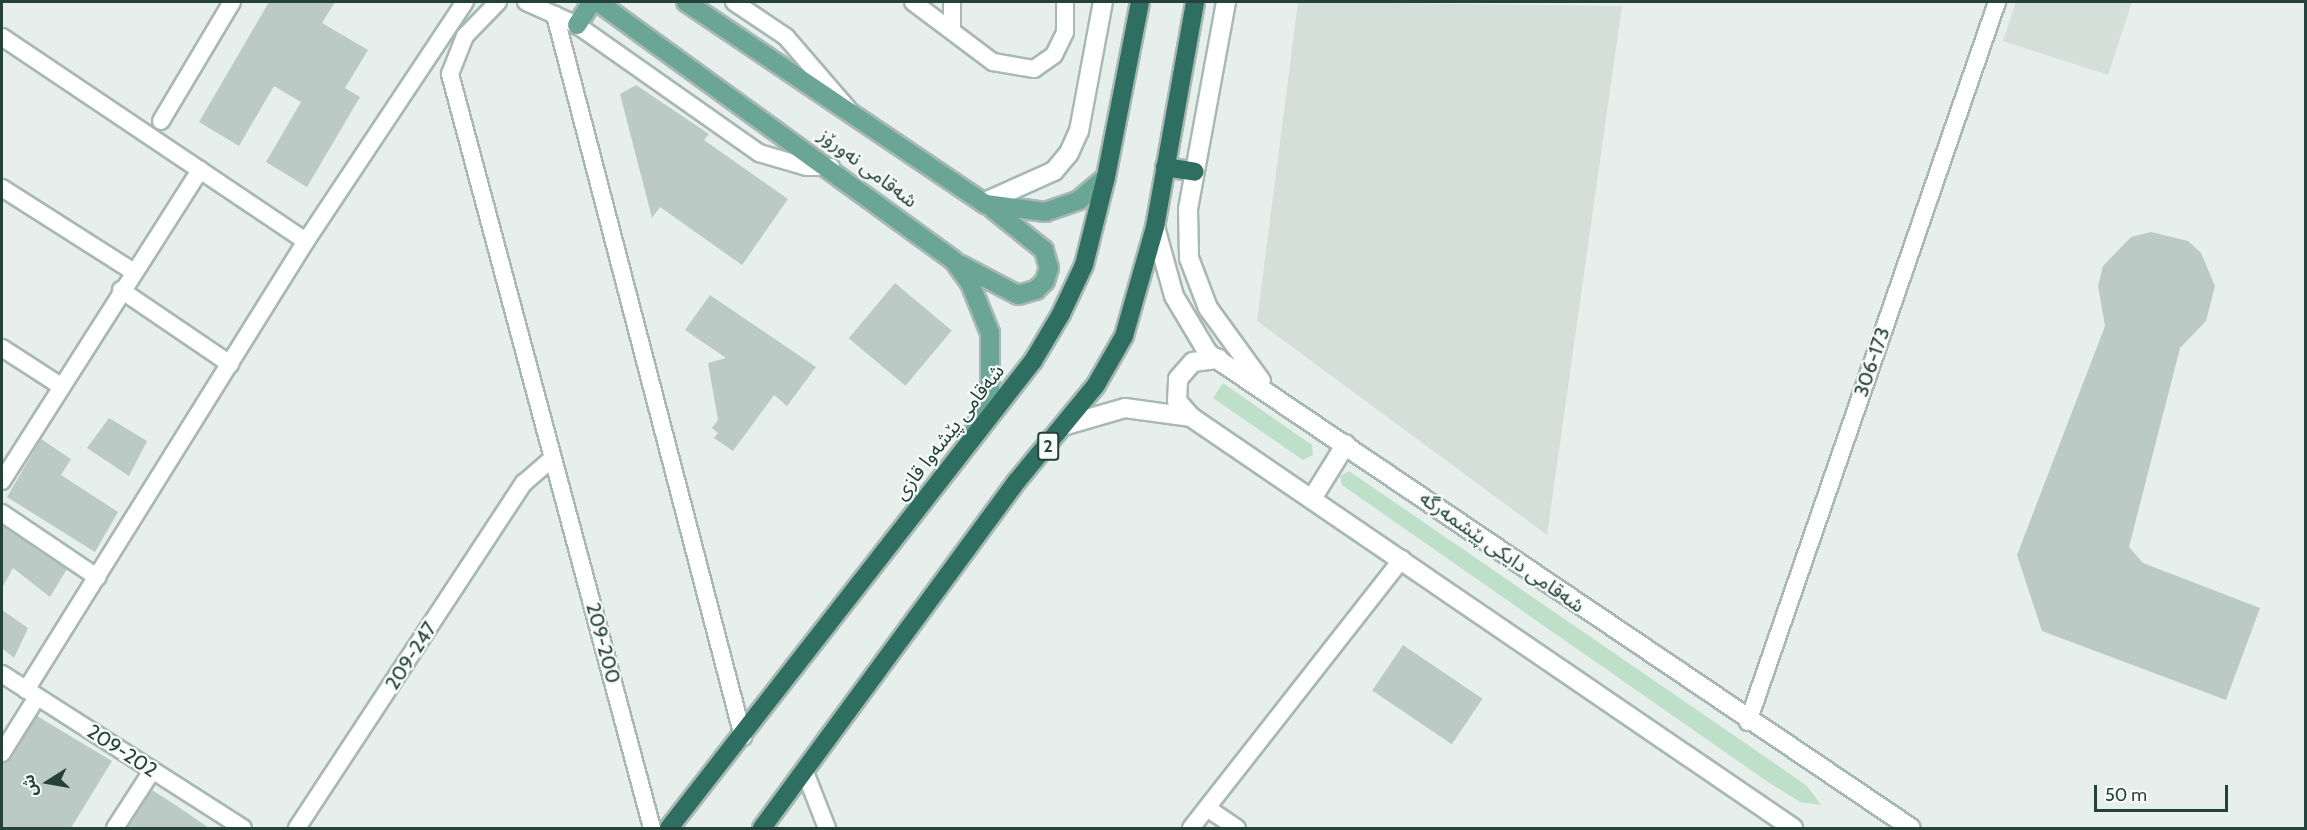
<!DOCTYPE html>
<html>
<head>
<meta charset="utf-8">
<style>
	body { margin:0 }
	#map { position:relative; width:2307px; height:830px; overflow:hidden; background:#e6efeb; font-family:Cabin,"Noto Sans Arabic",sans-serif }
	div>[style] { position:absolute }
	[style*='--x'] { left:calc(var(--x)*1px); top:calc(var(--y)*1px); width:calc(var(--w)*1px); rotate:calc(var(--a)*1deg) }
	.built>* { inset:0; background:#d4dfda }
	.green>* { inset:0; background:#bfe0c8 }
	.building>* { inset:0; background:#bbcac4; transform-origin:0 0 }
	.roads { filter:drop-shadow(2px 0 #a8b8b2) drop-shadow(-2px 0 #a8b8b2) drop-shadow(0 2px #a8b8b2) drop-shadow(0 -2px #a8b8b2) }
	.street>* { height:16px; margin:-8px; padding:0 8px; transform-origin:8px; border-radius:8px; background:#fff }
	.secondary>* { height:18px; margin:-9px; padding:0 9px; transform-origin:9px; border-radius:9px; background:#fff }
	.primary>* { height:18px; margin:-9px; padding:0 9px; transform-origin:9px; border-radius:9px; background:#6aa596 }
	.highway>* { height:18px; margin:-9px; padding:0 9px; transform-origin:9px; border-radius:9px; background:#2f6f62 }
	span { translate:-50% -50%; white-space:nowrap; text-align:center; line-height:1.15; -webkit-text-stroke:4.5px #f7fbf9; paint-order:stroke }
	.shield-label span { padding:2px 4px; background:#f7fbf9; border:2px solid; border-radius:4px; -webkit-text-stroke-width:0 }
	.shield-label { font-size:18px; color:#24423a; font-weight:700 }
	.street-label { font-size:20px; color:#24423a }
	.frame { position:absolute; inset:0; border:3px solid #24423a; pointer-events:none }
	.north { position:absolute; left:18px; top:752px; width:60px; height:60px; -webkit-text-stroke:4px #f7fbf9; paint-order:stroke; rotate:259deg; font-size:16px; font-weight:700; line-height:24px; text-align:center; color:#24423a }
	.north::after { content:''; display:block; margin:auto; width:21px; height:27px; background:#24423a; clip-path:polygon(50% 0,100% 100%,50% 72%,0 100%) }
	.scale { position:absolute; left:2094px; top:785px; width:134px; height:27px; box-sizing:border-box; border:3px solid #24423a; border-top:0; padding-left:8px; font-size:18px; line-height:21px; white-space:nowrap; color:#24423a; -webkit-text-stroke:4px #f7fbf9; paint-order:stroke }
</style>
</head>
<body>
<div id="map">
	<div class="built">
		<div style="clip-path:polygon(1298px 2px,1622px 6px,1547px 535px,1257px 321px)"></div>
		<div style="clip-path:polygon(2016px 2px,2132px 2px,2108px 75px,2003px 41px)"></div>
	</div>
	<div class="green">
		<div style="clip-path:polygon(1223px 383px,1312px 445px,1313px 455px,1303px 460px,1213px 398px)"></div>
		<div style="clip-path:polygon(1349px 471px,1780px 767px,1807px 786px,1821px 805px,1800px 802px,1768px 782px,1342px 485px,1340px 476px)"></div>
	</div>
	<div class="building">
		<div style="clip-path:polygon(269px 2px,335px 2px,322px 23px,368px 50px,345px 88px,360px 97px,307px 187px,266px 162px,301px 102px,274px 86px,239px 146px,199px 122px)"></div>
		<div style="clip-path:polygon(636px 85px,709px 134px,704px 140px,788px 199px,742px 265px,660px 207px,652px 218px,620px 94px)"></div>
		<div style="clip-path:polygon(2151px 232px,2188px 241px,2201px 253px,2215px 286px,2206px 321px,2180px 348px,2129px 547px,2143px 563px,2260px 608px,2226px 700px,2042px 631px,2017px 555px,2105px 326px,2098px 286px,2103px 266px,2131px 237px)"></div>
		<div style="left:895px;top:283px;width:74px;height:72px;rotate:40deg"></div>
		<div style="clip-path:polygon(710px 295px,816px 367px,787px 406px,774px 395px,733px 451px,714px 438px,718px 433px,712px 428px,718px 420px,708px 363px,726px 358px,685px 330px)"></div>
		<div style="clip-path:polygon(109px 418px,147px 441px,129px 476px,87px 448px)"></div>
		<div style="clip-path:polygon(41px 439px,71px 459px,61px 475px,118px 512px,95px 552px,7px 497px)"></div>
		<div style="clip-path:polygon(2px 525px,67px 569px,50px 597px,13px 568px,2px 588px)"></div>
		<div style="clip-path:polygon(2px 610px,28px 628px,14px 658px,2px 648px)"></div>
		<div style="left:1403px;top:645px;width:96px;height:55px;rotate:34deg"></div>
		<div style="clip-path:polygon(37px 716px,112px 761px,71px 828px,2px 828px,2px 763px,11px 759px)"></div>
		<div style="clip-path:polygon(152px 790px,177px 806px,209px 828px,127px 828px)"></div>
	</div>
	<div class="roads">
		<div class="street">
			<div style="--x:498;--y:2;--w:47;--a:134.1"></div>
			<div style="--x:465;--y:36;--w:41;--a:111.5"></div>
			<div style="--x:450;--y:74;--w:781;--a:75"></div>
			<div style="--x:526;--y:2;--w:56;--a:24.3"></div>
			<div style="--x:577;--y:25;--w:223;--a:35.1"></div>
			<div style="--x:759;--y:153;--w:50;--a:16.3"></div>
			<div style="--x:807;--y:167;--w:24;--a:0"></div>
			<div style="--x:734;--y:2;--w:63;--a:33.9"></div>
			<div style="--x:786;--y:37;--w:96;--a:49.2"></div>
			<div style="--x:913;--y:2;--w:100;--a:36.9"></div>
			<div style="--x:993;--y:62;--w:42;--a:9.7"></div>
			<div style="--x:1034;--y:69;--w:24;--a:-35"></div>
			<div style="--x:1054;--y:55;--w:25;--a:-64"></div>
			<div style="--x:1065;--y:32;--w:30;--a:-90"></div>
			<div style="--x:555;--y:15;--w:746;--a:75.4"></div>
			<div style="--x:952;--y:29;--w:27;--a:-90"></div>
			<div style="--x:2;--y:37;--w:366;--a:33.9"></div>
			<div style="--x:161;--y:121;--w:139;--a:-59.2"></div>
			<div style="--x:2;--y:188;--w:156;--a:32.5"></div>
			<div style="--x:121;--y:290;--w:132;--a:34.2"></div>
			<div style="--x:2;--y:348;--w:70;--a:32.8"></div>
			<div style="--x:2;--y:481;--w:369;--a:-57.5"></div>
			<div style="--x:2;--y:513;--w:115;--a:34"></div>
			<div style="--x:2;--y:674;--w:286;--a:32.6"></div>
			<div style="--x:26;--y:690;--w:529;--a:-58.05"></div>
			<div style="--x:306;--y:241;--w:287;--a:-56.4"></div>
			<div style="--x:1748;--y:722;--w:762;--a:-70.92"></div>
			<div style="--x:2;--y:753;--w:66;--a:-58"></div>
			<div style="--x:805;--y:772;--w:60;--a:68.6"></div>
			<div style="--x:1207;--y:808;--w:36;--a:34"></div>
			<div style="--x:115;--y:828;--w:68;--a:-57"></div>
			<div style="--x:297;--y:828;--w:413;--a:-56.7"></div>
			<div style="--x:524;--y:483;--w:38;--a:-41"></div>
			<div style="--x:1191;--y:828;--w:342;--a:-51.9"></div>
		</div>
		<div class="secondary">
			<div style="--x:1226;--y:2;--w:210;--a:100.4"></div>
			<div style="--x:1188;--y:209;--w:49;--a:88.8"></div>
			<div style="--x:1189;--y:258;--w:53;--a:69.2"></div>
			<div style="--x:1208;--y:308;--w:90;--a:54"></div>
			<div style="--x:985;--y:202;--w:76;--a:-24.2"></div>
			<div style="--x:1054;--y:171;--w:23;--a:-50"></div>
			<div style="--x:1069;--y:153;--w:24;--a:-66"></div>
			<div style="--x:1079;--y:131;--w:131;--a:-79.5"></div>
			<div style="--x:1155;--y:227;--w:72;--a:74.6"></div>
			<div style="--x:1174;--y:296;--w:66;--a:59.2"></div>
			<div style="--x:1208;--y:353;--w:848;--a:34.05"></div>
			<div style="--x:1191;--y:417;--w:21;--a:-131"></div>
			<div style="--x:1177;--y:401;--w:22;--a:-87"></div>
			<div style="--x:1178;--y:379;--w:23;--a:-49"></div>
			<div style="--x:1193;--y:362;--w:26;--a:-7"></div>
			<div style="--x:1066;--y:425;--w:61;--a:-16.1"></div>
			<div style="--x:1125;--y:408;--w:67;--a:7.8"></div>
			<div style="--x:1191;--y:417;--w:729;--a:34.32"></div>
			<div style="--x:1313;--y:497;--w:62;--a:-58.1"></div>
		</div>
		<div class="primary">
			<div style="--x:598;--y:2;--w:440;--a:36"></div>
			<div style="--x:954;--y:261;--w:27;--a:54"></div>
			<div style="--x:970;--y:283;--w:54;--a:68.2"></div>
			<div style="--x:990;--y:333;--w:55;--a:90"></div>
			<div style="--x:990;--y:388;--w:45;--a:109.7"></div>
			<div style="--x:686;--y:2;--w:362;--a:34"></div>
			<div style="--x:986;--y:204;--w:60;--a:7.7"></div>
			<div style="--x:1045;--y:212;--w:36;--a:-19"></div>
			<div style="--x:1079;--y:200;--w:35;--a:-40"></div>
			<div style="--x:577;--y:25;--w:27;--a:-57"></div>
			<div style="--x:961;--y:265;--w:64;--a:27.8"></div>
			<div style="--x:1018;--y:295;--w:19;--a:-16"></div>
			<div style="--x:1036;--y:290;--w:13;--a:-45"></div>
			<div style="--x:1045;--y:281;--w:14;--a:-73"></div>
			<div style="--x:1049;--y:268;--w:19;--a:-106"></div>
			<div style="--x:1044;--y:250;--w:65;--a:-141.2"></div>
		</div>
		<div class="highway">
			<div style="--x:1165;--y:167;--w:30;--a:9"></div>
			<div style="--x:669;--y:828;--w:592;--a:-52.07"></div>
			<div style="--x:1033;--y:361;--w:55;--a:-59.2"></div>
			<div style="--x:1061;--y:314;--w:54;--a:-64.9"></div>
			<div style="--x:1084;--y:265;--w:91;--a:-76"></div>
			<div style="--x:1106;--y:177;--w:178;--a:-79"></div>
			<div style="--x:762;--y:828;--w:431;--a:-53.7"></div>
			<div style="--x:1017;--y:481;--w:124;--a:-50.5"></div>
			<div style="--x:1096;--y:385;--w:56;--a:-60.3"></div>
			<div style="--x:1124;--y:336;--w:113;--a:-74.1"></div>
			<div style="--x:1155;--y:227;--w:229;--a:-79.9"></div>
		</div>
	</div>
	<div class="shield-label">
		<span style="left:1048px;top:446px">2</span>
	</div>
	<div class="street-label">
		<span style="left:868px;top:168px;rotate:37deg">شەقامی نەورۆز</span>
		<span style="left:1872px;top:362px;rotate:-71deg">306-173</span>
		<span style="left:949px;top:432px;rotate:-52deg">شەقامی پێشەوا قازی</span>
		<span style="left:1502px;top:552px;rotate:35deg">شەقامی دایکی پێشمەرگە</span>
		<span style="left:603px;top:643px;rotate:75deg">209-200</span>
		<span style="left:411px;top:656px;rotate:-57deg">209-247</span>
		<span style="left:122px;top:751px;rotate:33deg">209-202</span>
	</div>
	<div class="frame"></div>
	<div class="north">ش</div>
	<div class="scale">50 m</div>
</div>
</body>
</html>
